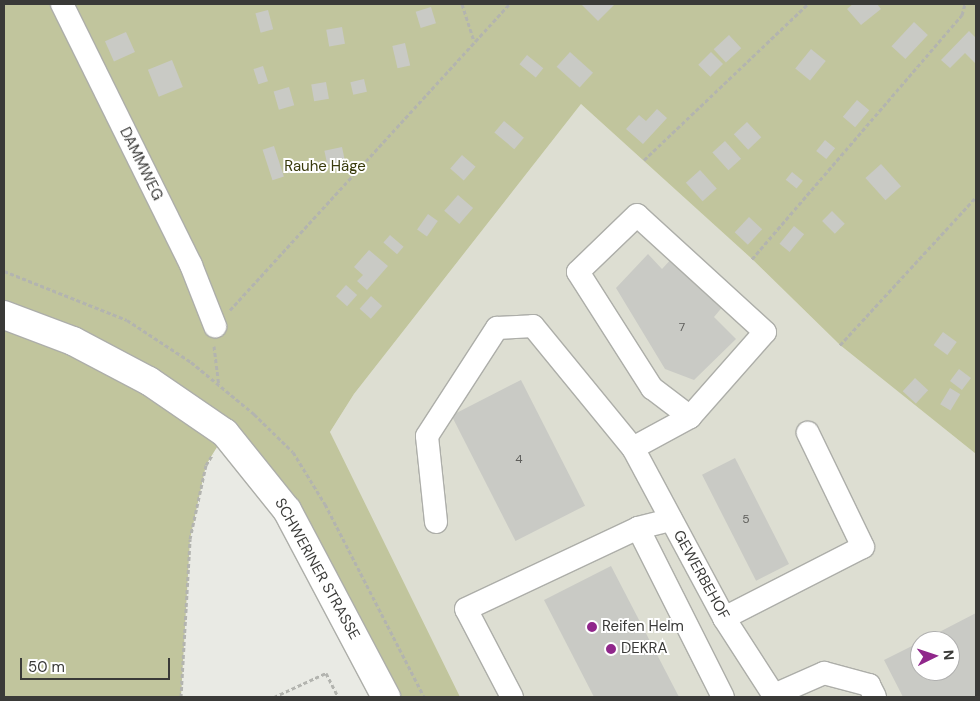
<!DOCTYPE html>
<html>
<head>
<meta charset="utf-8">
<style>
	body { margin:0 }
	#map { position:relative; width:980px; height:701px; overflow:hidden; background:#e9eae4; font-family:"DM Sans",sans-serif }
	div>[style] { position:absolute }
	[style*='--x'] { left:calc(var(--x)*1px); top:calc(var(--y)*1px); width:calc(var(--w)*1px); rotate:calc(var(--a)*1deg) }
	.built>* { inset:0; background:#ddded2 }
	.green>* { inset:0; background:#c1c59d }
	.building>* { inset:0; background:#c9cac5; transform-origin:0 0 }
	.path>* { height:3px; margin-top:-1.5px; transform-origin:0; background:repeating-linear-gradient(90deg,#b3b4af 0 4px,transparent 0 6.5px) }
	.roads { filter:drop-shadow(1px 0 #adaea9) drop-shadow(-1px 0 #adaea9) drop-shadow(0 1px #adaea9) drop-shadow(0 -1px #adaea9) }
	.minor>* { height:22px; margin:-11px; padding:0 11px; transform-origin:11px; border-radius:11px; background:#fff }
	.major>* { height:28px; margin:-14px; padding:0 14px; transform-origin:14px; border-radius:14px; background:#fff }
	.dots>* { width:14px; height:14px; translate:-50% -50%; box-sizing:border-box; border:2px solid #fff; border-radius:50% }
	span { translate:-50% -50%; white-space:nowrap; text-align:center; line-height:1.15; -webkit-text-stroke:4px #fff; paint-order:stroke }
	.number-label { font-size:12px; color:#5e5e5b }
	.number-label span { -webkit-text-stroke-width:0 }
	.street-label { font-size:15px; color:#3a3a38 }
	.park-label { font-size:15px; color:#393b0c }
	.poi-label { font-size:15px; color:#3a3a38 }
	.left { translate:0 -50%; text-align:left }
	.frame { position:absolute; inset:0; border:5px solid #3a3a38; pointer-events:none }
	.north { position:absolute; left:910px; top:631px; width:50px; height:50px; box-sizing:border-box; background:#fff; border:1px solid #b0b0af; border-radius:50%; rotate:86deg; font-size:14px; font-weight:700; line-height:20px; text-align:center; color:#3a3a38 }
	.north::after { content:''; display:block; margin:auto; width:18px; height:22px; background:#90278b; clip-path:polygon(50% 0,100% 100%,50% 72%,0 100%) }
	.scale { position:absolute; left:20px; top:658px; width:150px; height:22px; box-sizing:border-box; border:2px solid #3a3a38; border-top:0; padding-left:6px; font-size:15px; line-height:18px; white-space:nowrap; color:#3a3a38; -webkit-text-stroke:4px #fff; paint-order:stroke }
</style>
</head>
<body>
<div id="map">
	<div class="built">
		<div style="clip-path:polygon(evenodd,581px 104px,752px 259px,840px 345px,976px 454px,976px 697px,445px 697px,330px 432px,354px 394px,581px 104px,920px 641px,950px 641px,950px 671px,920px 671px,920px 641px)"></div>
	</div>
	<div class="green">
		<div style="clip-path:polygon(4px 4px,976px 4px,976px 454px,840px 345px,752px 259px,581px 104px,354px 394px,330px 432px,460px 697px,386px 697px,225px 434px,206px 465px,190px 539px,181px 697px,4px 697px)"></div>
	</div>
	<div class="building">
		<div style="clip-path:polygon(581px 4px,615px 4px,598px 21px)"></div>
		<div style="clip-path:polygon(853px 4px,877px 4px,881px 9px,861px 25px,847px 9px)"></div>
		<div style="left:431px;top:7px;width:17px;height:16px;rotate:73deg"></div>
		<div style="left:268px;top:10px;width:20px;height:13px;rotate:75deg"></div>
		<div style="left:914px;top:22px;width:19px;height:33px;rotate:43deg"></div>
		<div style="left:342px;top:27px;width:17px;height:16px;rotate:80deg"></div>
		<div style="clip-path:polygon(969px 31px,976px 38px,976px 64px,965px 53px,950px 68px,941px 60px)"></div>
		<div style="left:126px;top:32px;width:22px;height:23px;rotate:66deg"></div>
		<div style="left:729px;top:35px;width:18px;height:21px;rotate:47deg"></div>
		<div style="left:405px;top:43px;width:23px;height:13px;rotate:77deg"></div>
		<div style="left:811px;top:49px;width:19px;height:25px;rotate:39deg"></div>
		<div style="left:570px;top:52px;width:31px;height:20px;rotate:42deg"></div>
		<div style="left:711px;top:52px;width:17px;height:18px;rotate:45deg"></div>
		<div style="left:527px;top:55px;width:21px;height:12px;rotate:39deg"></div>
		<div style="left:172px;top:60px;width:29px;height:26px;rotate:68deg"></div>
		<div style="left:263px;top:66px;width:16px;height:10px;rotate:72deg"></div>
		<div style="left:364px;top:79px;width:13px;height:14px;rotate:77deg"></div>
		<div style="left:326px;top:82px;width:17px;height:15px;rotate:80deg"></div>
		<div style="left:289px;top:87px;width:19px;height:16px;rotate:74deg"></div>
		<div style="left:857px;top:100px;width:16px;height:22px;rotate:40deg"></div>
		<div style="clip-path:polygon(657px 109px,667px 118px,643px 144px,626px 129px,639px 115px,646px 121px)"></div>
		<div style="left:504px;top:121px;width:26px;height:15px;rotate:40deg"></div>
		<div style="left:747px;top:122px;width:21px;height:18px;rotate:47deg"></div>
		<div style="left:825px;top:140px;width:13px;height:14px;rotate:39deg"></div>
		<div style="left:725px;top:141px;width:24px;height:17px;rotate:48deg"></div>
		<div style="left:274px;top:146px;width:32px;height:12px;rotate:72deg"></div>
		<div style="left:342px;top:147px;width:14px;height:18px;rotate:78deg"></div>
		<div style="left:462px;top:155px;width:18px;height:18px;rotate:41deg"></div>
		<div style="left:881px;top:164px;width:30px;height:21px;rotate:48deg"></div>
		<div style="left:700px;top:170px;width:25px;height:19px;rotate:48deg"></div>
		<div style="left:792px;top:172px;width:14px;height:10px;rotate:39deg"></div>
		<div style="left:458px;top:195px;width:20px;height:21px;rotate:41deg"></div>
		<div style="left:832px;top:211px;width:18px;height:14px;rotate:45deg"></div>
		<div style="left:428px;top:214px;width:12px;height:19px;rotate:35deg"></div>
		<div style="left:749px;top:217px;width:18px;height:21px;rotate:43deg"></div>
		<div style="left:794px;top:226px;width:13px;height:23px;rotate:39deg"></div>
		<div style="left:390px;top:235px;width:18px;height:10px;rotate:41deg"></div>
		<div style="clip-path:polygon(369px 250px,388px 266px,367px 290px,357px 281px,363px 275px,354px 267px)"></div>
		<div style="clip-path:polygon(648px 254px,662px 269px,674px 256px,724px 305px,714px 317px,736px 339px,694px 380px,665px 369px,616px 288px)"></div>
		<div style="left:346px;top:285px;width:15px;height:15px;rotate:42deg"></div>
		<div style="left:371px;top:296px;width:15px;height:17px;rotate:42deg"></div>
		<div style="left:943px;top:332px;width:17px;height:16px;rotate:36deg"></div>
		<div style="left:959px;top:369px;width:15px;height:15px;rotate:37deg"></div>
		<div style="left:915px;top:378px;width:18px;height:18px;rotate:43deg"></div>
		<div style="left:521px;top:380px;width:141px;height:78px;rotate:63deg"></div>
		<div style="left:950px;top:388px;width:12px;height:19px;rotate:31deg"></div>
		<div style="left:735px;top:458px;width:119px;height:37px;rotate:63deg"></div>
		<div style="clip-path:polygon(611px 566px,679px 697px,594px 697px,544px 600px)"></div>
		<div style="clip-path:polygon(976px 613px,976px 697px,903px 697px,884px 660px,920px 642px,920px 671px,950px 671px,950px 641px,922px 641px)"></div>
	</div>
	<div class="path">
		<div style="--x:462;--y:4;--w:39;--a:72"></div>
		<div style="--x:644;--y:160;--w:226;--a:-43.6"></div>
		<div style="--x:752;--y:259;--w:322;--a:-49.3"></div>
		<div style="--x:962;--y:15;--w:11;--a:-75"></div>
		<div style="--x:4;--y:271;--w:132;--a:21.7"></div>
		<div style="--x:127;--y:320;--w:77;--a:33.3"></div>
		<div style="--x:191;--y:362;--w:82;--a:39.5"></div>
		<div style="--x:254;--y:414;--w:54;--a:44.3"></div>
		<div style="--x:293;--y:452;--w:61;--a:58.4"></div>
		<div style="--x:325;--y:504;--w:217;--a:62.8"></div>
		<div style="--x:230;--y:310;--w:414;--a:-47.6"></div>
		<div style="--x:840;--y:345;--w:201;--a:-47.4"></div>
		<div style="--x:214;--y:346;--w:38;--a:83"></div>
		<div style="--x:181;--y:697;--w:158;--a:-86.7"></div>
		<div style="--x:190;--y:539;--w:76;--a:-77.8"></div>
		<div style="--x:206;--y:465;--w:13;--a:-58"></div>
		<div style="--x:274;--y:697;--w:57;--a:-24.8"></div>
		<div style="--x:326;--y:673;--w:27;--a:63"></div>
	</div>
	<div class="roads">
		<div class="minor">
			<div style="--x:62;--y:4;--w:291;--a:63.7"></div>
			<div style="--x:191;--y:265;--w:66;--a:68.5"></div>
			<div style="--x:633;--y:448;--w:65;--a:-28.5"></div>
			<div style="--x:690;--y:417;--w:113;--a:-48.6"></div>
			<div style="--x:765;--y:332;--w:173;--a:-137.6"></div>
			<div style="--x:637;--y:215;--w:82;--a:136"></div>
			<div style="--x:578;--y:272;--w:138;--a:57.5"></div>
			<div style="--x:652;--y:388;--w:48;--a:37.3"></div>
			<div style="--x:436;--y:522;--w:86;--a:-96"></div>
			<div style="--x:427;--y:436;--w:129;--a:-57.1"></div>
			<div style="--x:497;--y:328;--w:36;--a:-3"></div>
			<div style="--x:533;--y:326;--w:158;--a:50.7"></div>
			<div style="--x:633;--y:448;--w:193;--a:61.8"></div>
			<div style="--x:724;--y:618;--w:94;--a:57.2"></div>
			<div style="--x:638;--y:528;--w:189;--a:63.3"></div>
			<div style="--x:724;--y:618;--w:156;--a:-27.1"></div>
			<div style="--x:863;--y:547;--w:127;--a:-115.8"></div>
			<div style="--x:774;--y:695;--w:55;--a:-23.7"></div>
			<div style="--x:824;--y:673;--w:47;--a:14.9"></div>
			<div style="--x:869;--y:685;--w:13;--a:63"></div>
			<div style="--x:512;--y:697;--w:99;--a:-117.6"></div>
			<div style="--x:466;--y:609;--w:190;--a:-25.2"></div>
			<div style="--x:638;--y:528;--w:34;--a:-14"></div>
		</div>
		<div class="major">
			<div style="--x:4;--y:315;--w:74;--a:20.6"></div>
			<div style="--x:73;--y:341;--w:86;--a:27.8"></div>
			<div style="--x:149;--y:381;--w:92;--a:34.4"></div>
			<div style="--x:225;--y:433;--w:99;--a:51.2"></div>
			<div style="--x:287;--y:510;--w:212;--a:62.1"></div>
		</div>
	</div>
	<div class="dots">
		<div style="left:592px;top:627px;background:#90278b"></div>
		<div style="left:611px;top:649px;background:#90278b"></div>
	</div>
	<div class="number-label">
		<span style="left:682px;top:328px">7</span>
		<span style="left:519px;top:460px">4</span>
		<span style="left:746px;top:520px">5</span>
	</div>
	<div class="street-label">
		<span style="left:141px;top:164px;rotate:64deg">DAMMWEG</span>
		<span style="left:317px;top:569px;rotate:61deg">SCHWERINER STRASSE</span>
		<span style="left:701px;top:575px;rotate:61deg">GEWERBEHOF</span>
	</div>
	<div class="park-label">
		<span style="left:325px;top:167px">Rauhe Häge</span>
	</div>
	<div class="poi-label">
		<span class="left" style="left:602px;top:627px">Reifen Helm</span>
		<span class="left" style="left:621px;top:649px">DEKRA</span>
	</div>
	<div class="frame"></div>
	<div class="north">N</div>
	<div class="scale">50 m</div>
</div>
</body>
</html>
